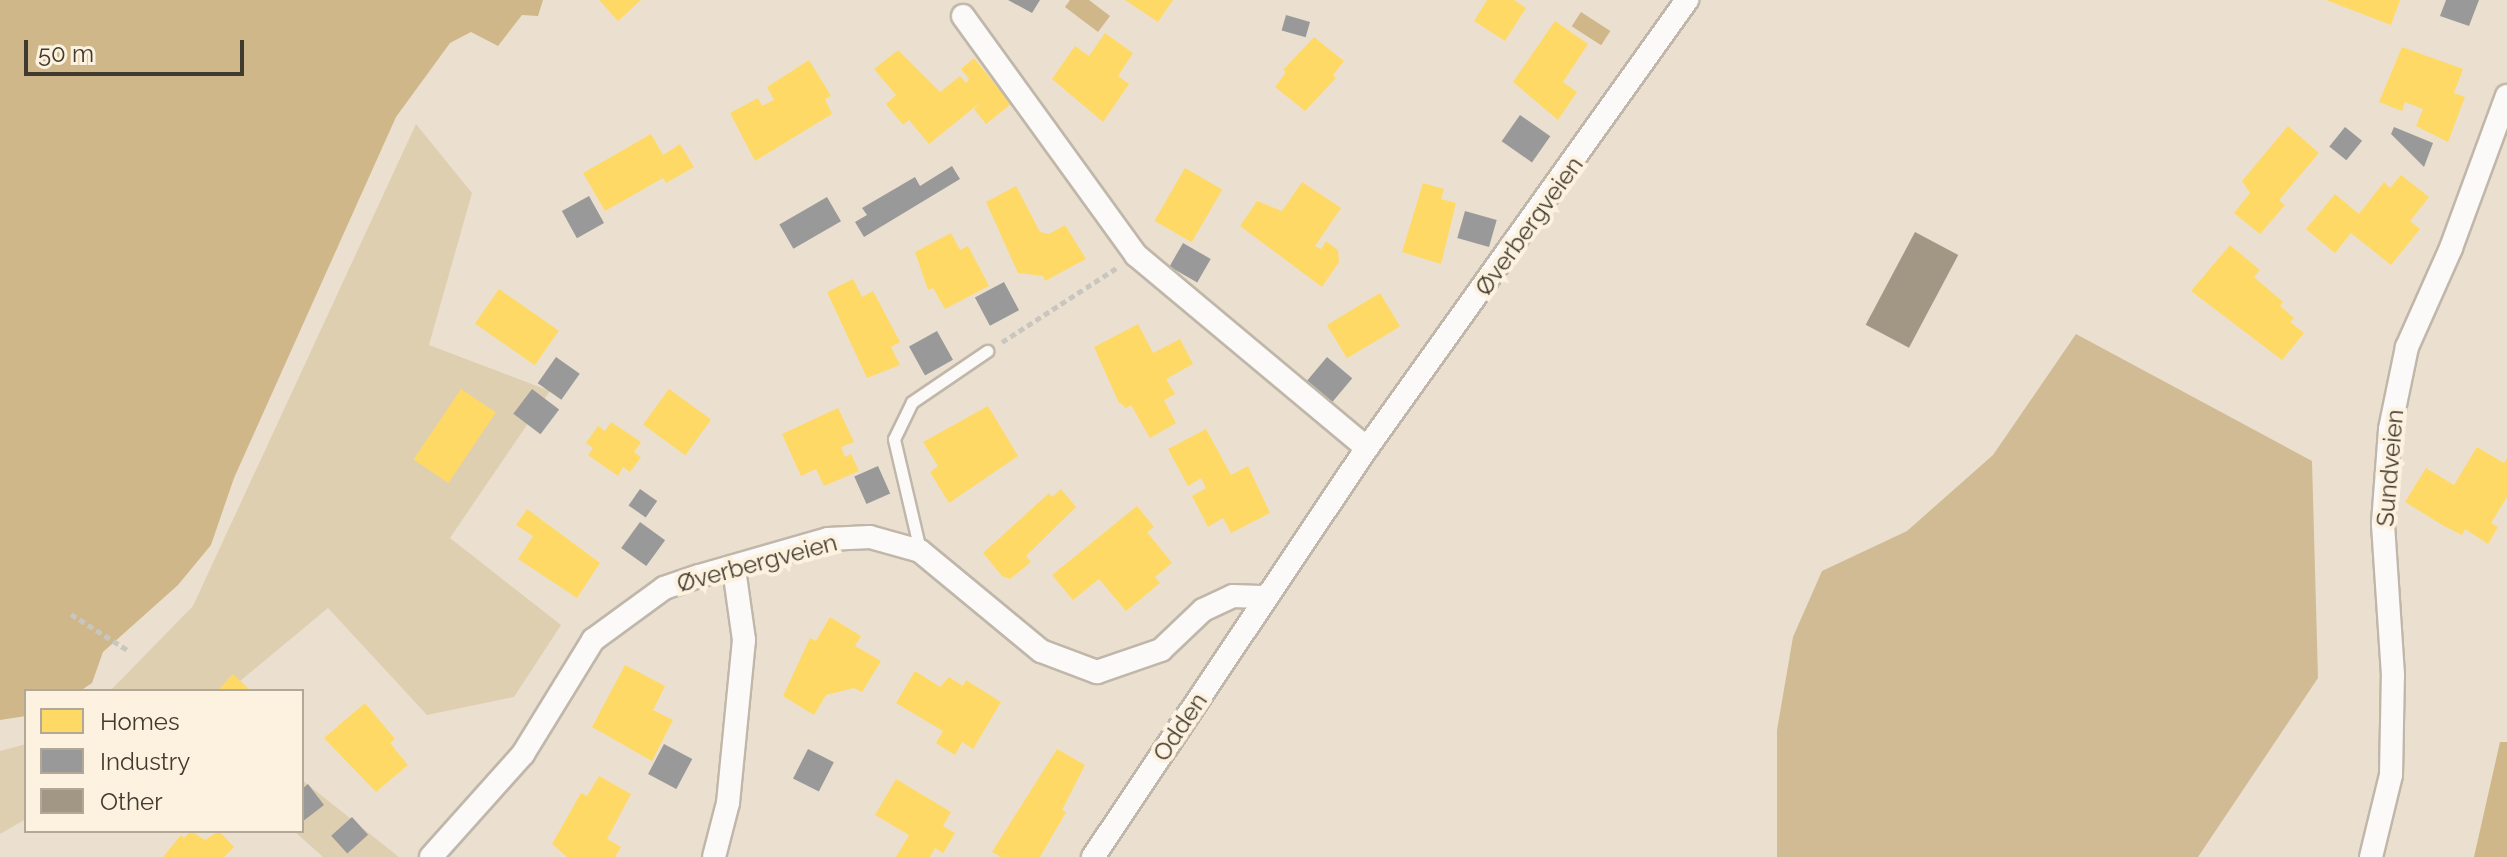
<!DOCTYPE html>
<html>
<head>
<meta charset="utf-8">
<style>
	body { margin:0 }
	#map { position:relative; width:2507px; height:857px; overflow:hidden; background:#ebe0cf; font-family:Raleway,sans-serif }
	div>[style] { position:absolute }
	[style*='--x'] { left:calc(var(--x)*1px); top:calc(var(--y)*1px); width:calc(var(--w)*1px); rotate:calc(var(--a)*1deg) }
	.green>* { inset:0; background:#dfcfb1 }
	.forest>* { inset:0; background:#d1bb95 }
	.water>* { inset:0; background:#cfb78a; transform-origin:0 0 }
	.homes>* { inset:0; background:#ffd966; transform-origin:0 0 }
	.industry>* { inset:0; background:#999; transform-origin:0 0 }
	.building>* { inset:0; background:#a19784; transform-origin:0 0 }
	.path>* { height:5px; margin-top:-2.5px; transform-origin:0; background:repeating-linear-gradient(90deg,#c9c6bf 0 6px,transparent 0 10px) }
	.roads { filter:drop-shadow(2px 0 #c0b7aa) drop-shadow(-2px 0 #c0b7aa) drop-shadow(0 2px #c0b7aa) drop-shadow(0 -2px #c0b7aa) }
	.lane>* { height:11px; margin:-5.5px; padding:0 5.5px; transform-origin:5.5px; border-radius:5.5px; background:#fcfaf8 }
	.street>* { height:22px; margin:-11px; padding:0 11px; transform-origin:11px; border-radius:11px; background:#fcfaf8 }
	span { translate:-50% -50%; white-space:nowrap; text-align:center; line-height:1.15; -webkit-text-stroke:8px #fdf2df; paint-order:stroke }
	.street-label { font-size:24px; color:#413a2e }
	.legend { position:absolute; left:24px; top:689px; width:280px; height:144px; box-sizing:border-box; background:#fdf2df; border:2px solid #b2a898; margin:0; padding:10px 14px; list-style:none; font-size:24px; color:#413a2e }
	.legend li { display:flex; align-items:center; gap:16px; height:40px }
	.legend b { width:40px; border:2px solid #b2a898 }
	.scale { position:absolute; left:24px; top:40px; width:220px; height:36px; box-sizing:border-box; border:4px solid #413a2e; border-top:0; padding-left:10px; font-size:24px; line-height:28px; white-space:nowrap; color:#413a2e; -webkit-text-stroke:6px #fdf2df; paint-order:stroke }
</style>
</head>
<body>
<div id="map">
	<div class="green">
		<div style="clip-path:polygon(416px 124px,472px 193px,429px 345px,550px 391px,450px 538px,561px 625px,514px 697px,427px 715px,328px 608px,228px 691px,110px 691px,193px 606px)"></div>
		<div style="clip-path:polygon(26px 744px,26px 819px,0 834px,0 751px)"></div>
		<div style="clip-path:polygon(302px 780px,399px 857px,323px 857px,294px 831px,302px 831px)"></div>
	</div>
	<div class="forest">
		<div style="clip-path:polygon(2076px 334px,2312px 461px,2318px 678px,2198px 857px,1777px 857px,1777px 730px,1793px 637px,1822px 571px,1907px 531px,1993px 455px)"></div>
	</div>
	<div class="water">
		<div style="clip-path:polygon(0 0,543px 0,538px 16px,522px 15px,498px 46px,471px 32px,450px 43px,396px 117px,234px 478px,211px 545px,178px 585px,103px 652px,92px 683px,80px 691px,26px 691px,26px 716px,0 720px)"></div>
		<div style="clip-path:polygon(1070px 0,1089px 0,1110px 16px,1098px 32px,1065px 7px)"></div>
		<div style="left:1581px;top:12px;width:35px;height:17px;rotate:33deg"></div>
		<div style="clip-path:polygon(2500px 742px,2507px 742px,2507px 857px,2474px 857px)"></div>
	</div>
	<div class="homes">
		<div style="clip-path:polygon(599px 0,641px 0,618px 21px)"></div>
		<div style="clip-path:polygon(1125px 0,1173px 0,1158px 22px)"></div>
		<div style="clip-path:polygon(1487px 0,1514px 0,1526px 8px,1505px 41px,1474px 21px)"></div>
		<div style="clip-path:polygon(2326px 0,2400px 0,2391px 25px)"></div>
		<div style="clip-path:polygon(1555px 21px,1588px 44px,1563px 82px,1577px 92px,1558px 120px,1513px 82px)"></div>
		<div style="clip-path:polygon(1105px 33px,1133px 53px,1118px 76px,1129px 84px,1103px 122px,1052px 79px,1075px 46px,1089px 56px)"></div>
		<div style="clip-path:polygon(1314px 37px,1344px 61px,1333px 75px,1336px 78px,1305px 111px,1275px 87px,1286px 72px,1283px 70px)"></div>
		<div style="clip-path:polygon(2402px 47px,2463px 69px,2454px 93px,2465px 97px,2448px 142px,2416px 126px,2423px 109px,2405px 102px,2402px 111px,2379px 102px)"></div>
		<div style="clip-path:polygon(898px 50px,940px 92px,960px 76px,966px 83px,969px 79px,961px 69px,974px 58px,1011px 104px,986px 124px,974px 109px,981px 102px,929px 144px,909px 120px,903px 125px,886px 104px,896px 95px,874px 69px)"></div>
		<div style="clip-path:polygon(809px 60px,831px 96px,825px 99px,832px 114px,755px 161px,730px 113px,758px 98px,762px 106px,774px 100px,767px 87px)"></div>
		<div style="clip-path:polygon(2288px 126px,2319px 153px,2279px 200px,2285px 205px,2260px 234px,2234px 213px,2250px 193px,2242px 181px)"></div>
		<div style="clip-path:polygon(651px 134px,663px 155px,680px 144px,694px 167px,666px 183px,663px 178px,605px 211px,583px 173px)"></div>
		<div style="left:1185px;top:168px;width:43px;height:61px;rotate:30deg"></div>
		<div style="clip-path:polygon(2401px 175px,2429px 197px,2410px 221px,2420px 229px,2391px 265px,2351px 233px,2335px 253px,2306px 229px,2335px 194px,2359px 214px,2384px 182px,2390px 188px)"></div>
		<div style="clip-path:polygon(1302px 182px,1341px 208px,1315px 246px,1321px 249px,1326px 241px,1338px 250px,1339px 262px,1322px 287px,1240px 226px,1257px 201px,1282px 211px)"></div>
		<div style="clip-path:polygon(1423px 183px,1444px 189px,1441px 199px,1456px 203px,1441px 264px,1402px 252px)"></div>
		<div style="clip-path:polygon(1016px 186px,1040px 232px,1049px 234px,1065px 225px,1086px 259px,1045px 281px,1043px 276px,1018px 273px,986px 202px)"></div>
		<div style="clip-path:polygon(951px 233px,960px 250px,968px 246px,989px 286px,945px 309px,933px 288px,928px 290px,915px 252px)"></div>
		<div style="clip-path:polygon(2230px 245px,2260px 270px,2254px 277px,2283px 302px,2280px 306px,2294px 318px,2290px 322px,2304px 333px,2282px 360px,2191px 291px)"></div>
		<div style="clip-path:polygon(853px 279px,862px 297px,873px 291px,900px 342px,891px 347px,900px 365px,867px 378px,827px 292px)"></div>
		<div style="left:499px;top:289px;width:73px;height:42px;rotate:35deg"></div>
		<div style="left:1380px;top:293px;width:39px;height:62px;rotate:59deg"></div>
		<div style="clip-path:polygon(1138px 324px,1153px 353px,1180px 339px,1193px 364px,1166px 379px,1175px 394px,1164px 400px,1176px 423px,1150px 438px,1131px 405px,1126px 408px,1118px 401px,1094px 347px)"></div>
		<div style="left:461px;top:389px;width:42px;height:85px;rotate:34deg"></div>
		<div style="left:669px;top:389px;width:52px;height:44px;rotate:36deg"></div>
		<div style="clip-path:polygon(988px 406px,1018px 456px,949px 503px,930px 472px,938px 466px,923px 442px)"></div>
		<div style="clip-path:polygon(838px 408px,854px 442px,841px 447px,845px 457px,851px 454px,859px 471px,824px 486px,816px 469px,801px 476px,782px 434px)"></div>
		<div style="clip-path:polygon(611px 422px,641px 442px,634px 452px,641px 457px,630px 472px,623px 467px,618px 476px,588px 455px,593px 448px,586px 443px,598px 426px,605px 431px)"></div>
		<div style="clip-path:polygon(1206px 429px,1231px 475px,1248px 466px,1270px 513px,1231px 533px,1223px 518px,1208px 527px,1192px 496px,1206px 488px,1201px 478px,1188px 486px,1168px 449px)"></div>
		<div style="clip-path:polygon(2477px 447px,2504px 463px,2507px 458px,2507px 497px,2491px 523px,2498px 527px,2488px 544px,2465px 529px,2462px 535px,2444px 526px,2405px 502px,2426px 468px,2454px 485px)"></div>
		<div style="clip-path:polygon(1061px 489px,1076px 507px,1026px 556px,1031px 562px,1010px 579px,1002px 576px,983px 553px,1049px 493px,1052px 497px)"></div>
		<div style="clip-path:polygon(1137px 506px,1154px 527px,1147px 532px,1172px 563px,1155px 577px,1160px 583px,1126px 611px,1099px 579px,1073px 600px,1052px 575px)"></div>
		<div style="clip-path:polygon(527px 509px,600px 563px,577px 598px,518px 559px,533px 536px,516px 525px)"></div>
		<div style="clip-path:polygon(830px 617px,861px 636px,855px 646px,881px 661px,862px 692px,854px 688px,826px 695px,814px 715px,783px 696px,810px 638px,816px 641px)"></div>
		<div style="clip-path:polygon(625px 665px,665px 686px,653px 710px,673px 720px,652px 761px,592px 727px)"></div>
		<div style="clip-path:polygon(915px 671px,940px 687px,949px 677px,963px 686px,966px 680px,1001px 702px,973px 749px,962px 742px,955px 755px,936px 743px,943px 731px,896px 703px)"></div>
		<div style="clip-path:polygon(233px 674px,251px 691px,217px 691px)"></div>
		<div style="clip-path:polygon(365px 703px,395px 739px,390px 743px,408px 765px,376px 792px,324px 738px)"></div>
		<div style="clip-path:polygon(1057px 749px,1085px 765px,1062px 810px,1066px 812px,1040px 857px,1001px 857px,992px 852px)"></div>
		<div style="clip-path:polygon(599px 776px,631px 794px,607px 839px,621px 847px,615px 857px,567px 857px,552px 844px,581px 793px,587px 796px)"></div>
		<div style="clip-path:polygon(896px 779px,951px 812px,943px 826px,955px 833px,943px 853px,935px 848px,930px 857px,896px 857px,909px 835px,875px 815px)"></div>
		<div style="clip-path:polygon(191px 831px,205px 840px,219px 831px,234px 847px,224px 857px,163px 857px,181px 835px,184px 838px)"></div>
	</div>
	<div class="industry">
		<div style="clip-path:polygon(1008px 0,1040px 0,1032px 13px)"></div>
		<div style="clip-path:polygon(2446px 0,2479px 0,2469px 26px,2440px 16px)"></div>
		<div style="left:1286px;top:15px;width:25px;height:16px;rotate:16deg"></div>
		<div style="left:1520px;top:115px;width:37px;height:32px;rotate:35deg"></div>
		<div style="left:2345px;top:127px;width:22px;height:25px;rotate:39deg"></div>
		<div style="clip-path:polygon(2394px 127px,2433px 143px,2424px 167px,2391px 134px)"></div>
		<div style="clip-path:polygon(952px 166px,960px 179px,864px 237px,855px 222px,867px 215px,862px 208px,915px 177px,920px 186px)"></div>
		<div style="left:589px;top:196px;width:31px;height:31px;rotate:61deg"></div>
		<div style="left:827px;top:197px;width:28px;height:55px;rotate:60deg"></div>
		<div style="left:1465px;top:211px;width:33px;height:28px;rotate:16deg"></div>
		<div style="left:1183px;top:243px;width:32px;height:27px;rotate:30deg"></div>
		<div style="left:1004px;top:282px;width:32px;height:33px;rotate:62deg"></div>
		<div style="left:937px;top:331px;width:33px;height:32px;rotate:61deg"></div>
		<div style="left:556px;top:357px;width:29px;height:32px;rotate:35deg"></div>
		<div style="left:1327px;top:357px;width:33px;height:32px;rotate:40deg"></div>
		<div style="left:532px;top:389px;width:34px;height:31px;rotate:37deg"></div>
		<div style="left:878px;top:466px;width:30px;height:26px;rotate:66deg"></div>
		<div style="left:640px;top:489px;width:21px;height:20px;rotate:35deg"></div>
		<div style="left:640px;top:522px;width:31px;height:32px;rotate:36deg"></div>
		<div style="left:664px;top:744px;width:32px;height:34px;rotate:28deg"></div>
		<div style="left:808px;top:749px;width:29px;height:33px;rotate:27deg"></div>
		<div style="clip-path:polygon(308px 784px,324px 805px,302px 822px,302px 789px)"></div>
		<div style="left:352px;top:817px;width:24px;height:28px;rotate:48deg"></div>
	</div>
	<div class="building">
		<div style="left:1915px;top:232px;width:49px;height:105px;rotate:28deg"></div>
	</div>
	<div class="path">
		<div style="--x:1002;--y:342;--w:138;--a:-32.9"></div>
		<div style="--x:71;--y:614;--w:69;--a:32.5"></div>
	</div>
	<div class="roads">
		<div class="lane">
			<div style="--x:920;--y:550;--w:114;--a:-103.2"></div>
			<div style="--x:894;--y:439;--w:41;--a:-64.1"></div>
			<div style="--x:912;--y:402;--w:91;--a:-34.2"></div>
		</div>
		<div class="street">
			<div style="--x:963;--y:16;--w:295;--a:54.1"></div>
			<div style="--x:1136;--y:255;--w:301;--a:39.9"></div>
			<div style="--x:431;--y:857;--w:138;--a:-48.2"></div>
			<div style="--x:523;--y:754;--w:134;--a:-58.4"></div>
			<div style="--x:593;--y:640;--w:88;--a:-36.2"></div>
			<div style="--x:664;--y:588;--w:37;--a:-19"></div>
			<div style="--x:699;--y:576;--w:134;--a:-16"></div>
			<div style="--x:828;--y:539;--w:42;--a:-2.7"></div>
			<div style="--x:870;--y:537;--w:52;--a:15.6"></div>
			<div style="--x:920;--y:551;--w:157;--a:39.6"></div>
			<div style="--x:1041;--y:651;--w:60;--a:20.6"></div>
			<div style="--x:1097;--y:672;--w:68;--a:-19"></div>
			<div style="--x:1161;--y:650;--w:58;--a:-43.6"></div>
			<div style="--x:1203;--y:610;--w:33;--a:-25"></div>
			<div style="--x:1233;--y:596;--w:34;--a:2"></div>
			<div style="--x:714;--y:857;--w:56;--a:-75.5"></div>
			<div style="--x:728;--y:803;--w:164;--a:-84.4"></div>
			<div style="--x:744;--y:640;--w:72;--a:-98"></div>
			<div style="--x:1093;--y:857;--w:492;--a:-56.2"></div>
			<div style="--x:1367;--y:448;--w:551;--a:-54.46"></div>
			<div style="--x:2371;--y:857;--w:84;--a:-76.3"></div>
			<div style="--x:2391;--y:775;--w:100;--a:-88.9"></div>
			<div style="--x:2393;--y:675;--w:152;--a:-93.8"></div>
			<div style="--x:2383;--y:523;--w:94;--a:-85.7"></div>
			<div style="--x:2390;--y:429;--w:84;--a:-78.3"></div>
			<div style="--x:2407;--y:347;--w:108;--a:-66"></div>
			<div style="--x:2451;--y:248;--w:162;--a:-69.8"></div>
		</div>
	</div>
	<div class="street-label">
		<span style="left:1529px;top:226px;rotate:-54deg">Øverbergveien</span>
		<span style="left:2390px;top:468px;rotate:-85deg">Sundveien</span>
		<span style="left:757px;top:563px;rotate:-15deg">Øverbergveien</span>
		<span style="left:1180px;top:727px;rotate:-56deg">Odden</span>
	</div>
	<ul class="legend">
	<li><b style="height:22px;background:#ffd966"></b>Homes</li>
	<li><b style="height:22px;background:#999"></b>Industry</li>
	<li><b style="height:22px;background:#a19784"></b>Other</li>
	</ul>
	<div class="scale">50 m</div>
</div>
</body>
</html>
